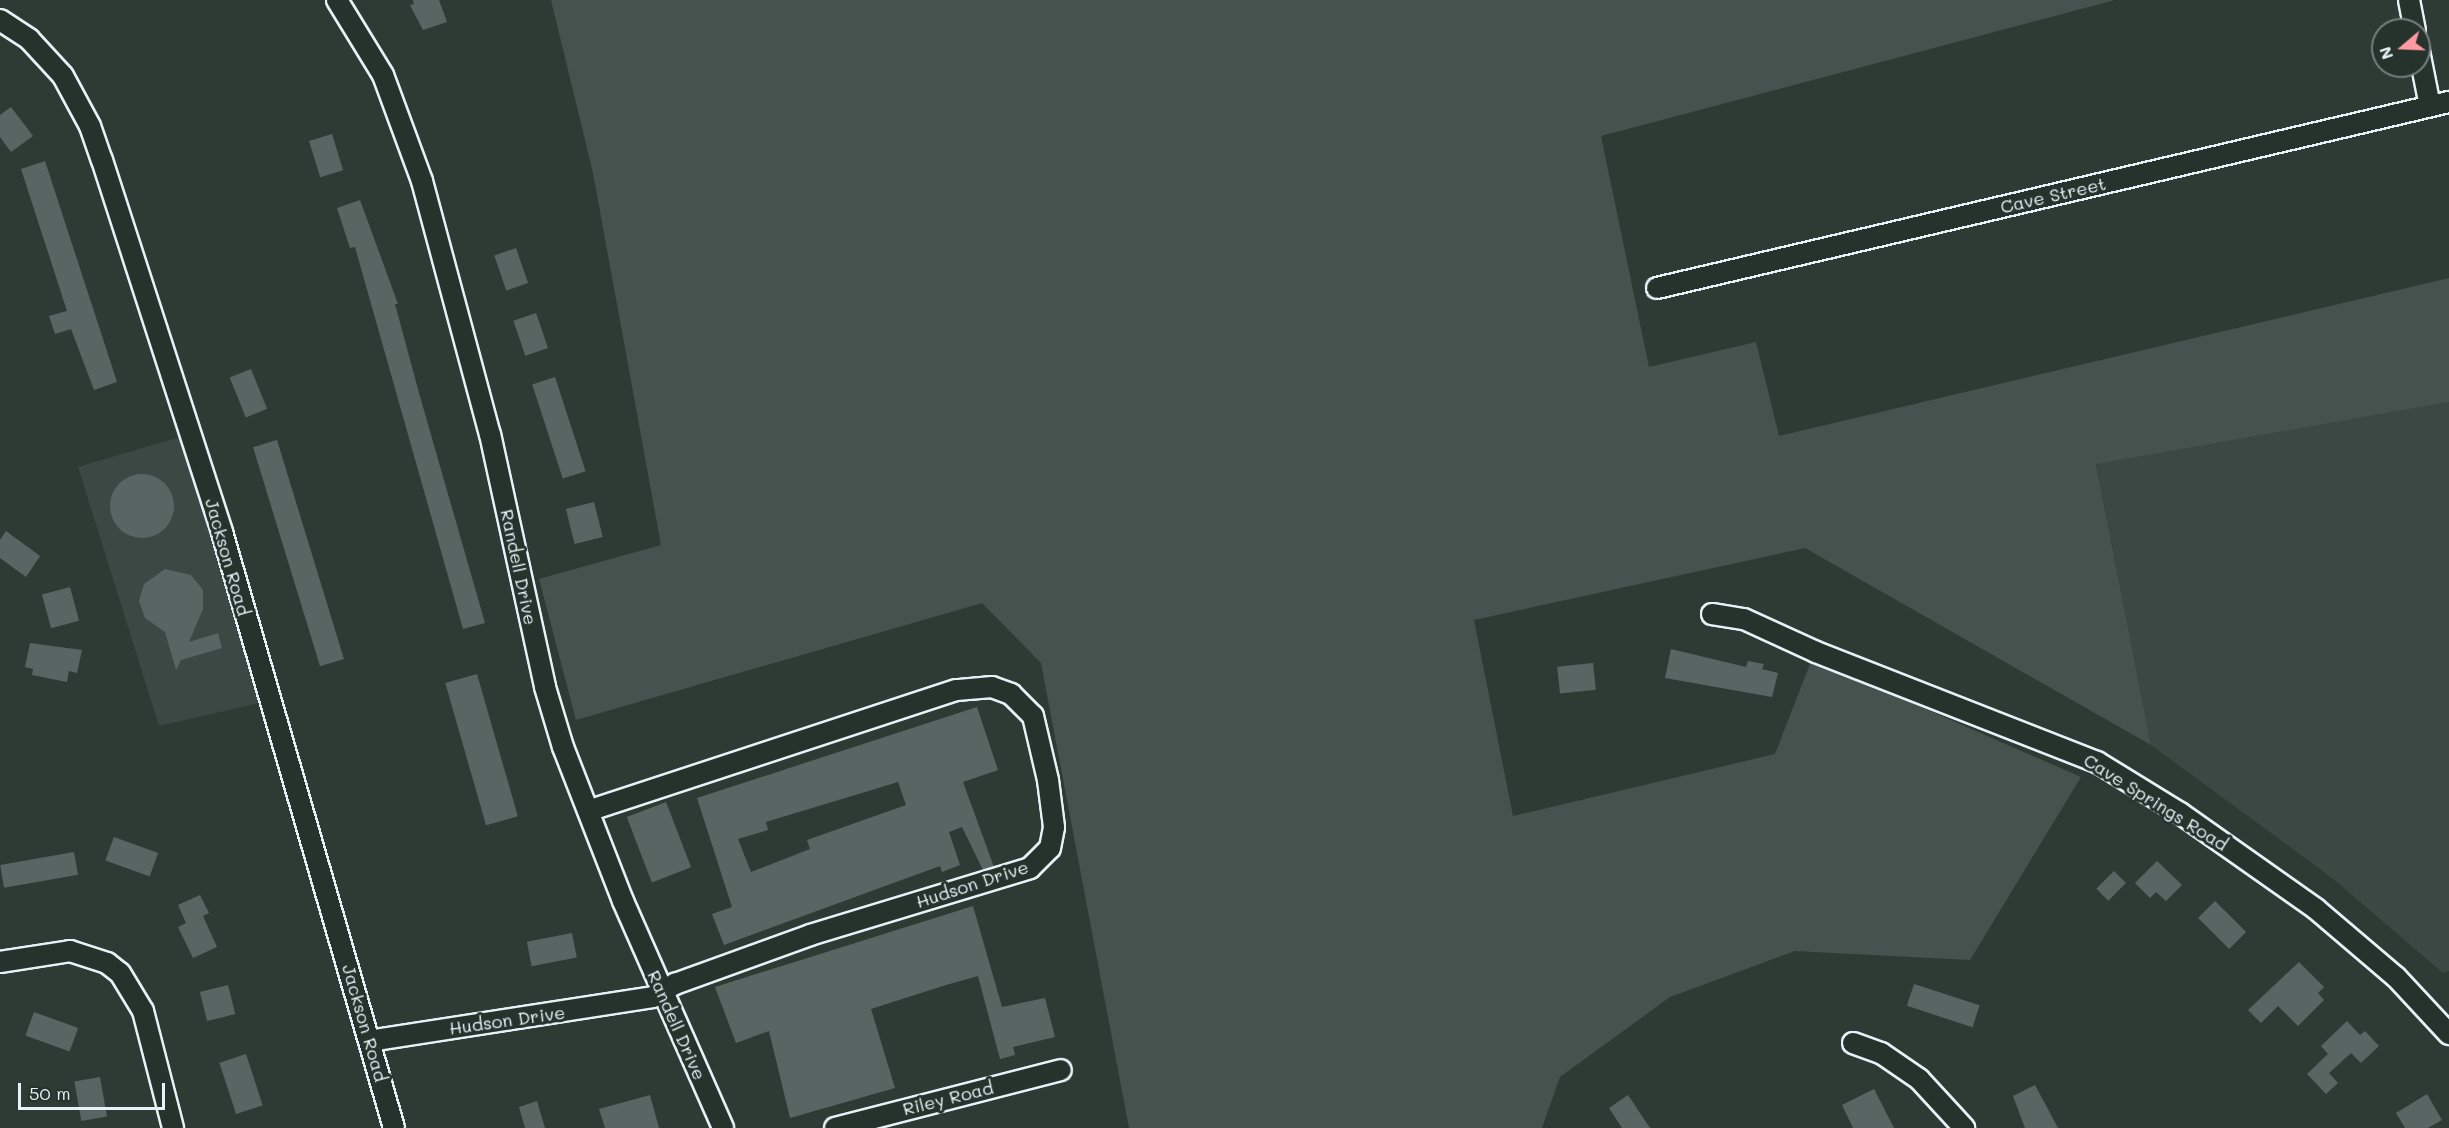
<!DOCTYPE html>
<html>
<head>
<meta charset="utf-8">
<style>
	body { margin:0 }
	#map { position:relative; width:2449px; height:1128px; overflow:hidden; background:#2e3b35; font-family:Mali,sans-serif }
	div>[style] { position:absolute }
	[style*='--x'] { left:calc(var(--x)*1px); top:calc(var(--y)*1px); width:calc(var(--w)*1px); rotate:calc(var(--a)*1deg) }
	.built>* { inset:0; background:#3b4843 }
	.green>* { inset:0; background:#45524e }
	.building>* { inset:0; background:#596563; transform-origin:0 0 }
	.round { border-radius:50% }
	.roads { filter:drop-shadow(2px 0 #e8f1f8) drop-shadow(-2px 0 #e8f1f8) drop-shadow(0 2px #e8f1f8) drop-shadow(0 -2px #e8f1f8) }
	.minor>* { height:20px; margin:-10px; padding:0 10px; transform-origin:10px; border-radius:10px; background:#26332d }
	span { translate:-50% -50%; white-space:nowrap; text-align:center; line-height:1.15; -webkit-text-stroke:6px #26332d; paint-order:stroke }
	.street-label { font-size:18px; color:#e8f1f8 }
	.north { position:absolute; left:2371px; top:18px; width:60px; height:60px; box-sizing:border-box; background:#26332d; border:2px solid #747f7e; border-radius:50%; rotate:251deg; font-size:16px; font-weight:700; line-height:24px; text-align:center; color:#e8f1f8 }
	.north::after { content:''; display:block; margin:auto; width:21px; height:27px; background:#ff9aa2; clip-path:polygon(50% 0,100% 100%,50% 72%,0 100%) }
	.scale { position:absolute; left:18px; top:1083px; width:147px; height:27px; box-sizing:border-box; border:3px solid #e8f1f8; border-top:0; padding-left:8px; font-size:18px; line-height:21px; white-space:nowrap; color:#e8f1f8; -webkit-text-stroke:4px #26332d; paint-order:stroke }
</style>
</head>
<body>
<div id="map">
	<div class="built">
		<div style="clip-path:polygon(2449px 402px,2449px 971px,2443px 973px,2331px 877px,2151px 745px,2096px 463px)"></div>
		<div style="clip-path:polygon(180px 437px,202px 501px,259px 703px,159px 726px,78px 467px)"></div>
	</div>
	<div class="green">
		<div style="clip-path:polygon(551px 0,2115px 0,1601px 136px,1649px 367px,1756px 342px,1779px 436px,2449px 278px,2449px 402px,2096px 464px,2151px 745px,1805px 548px,1474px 620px,1513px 816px,1775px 754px,1812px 659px,2081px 777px,1970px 960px,1795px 951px,1670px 997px,1560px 1077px,1542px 1128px,1129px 1128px,1041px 663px,982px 603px,576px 720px,539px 579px,661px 545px,593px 173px)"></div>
	</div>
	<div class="building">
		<div style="clip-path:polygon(413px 0,439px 0,447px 22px,423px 30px,410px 5px,414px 4px)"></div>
		<div style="clip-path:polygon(11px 107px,33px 136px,11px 152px,0 137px,0 115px)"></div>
		<div style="left:332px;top:134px;width:38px;height:24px;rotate:73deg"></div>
		<div style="clip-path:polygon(45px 161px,117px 382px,94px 390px,71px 329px,55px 334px,49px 316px,67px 311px,21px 169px)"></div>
		<div style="clip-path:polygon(360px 200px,398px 304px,395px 304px,419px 393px,485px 623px,463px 629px,355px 247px,350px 248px,337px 208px)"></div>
		<div style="left:516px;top:248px;width:37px;height:23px;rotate:71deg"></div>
		<div style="left:536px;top:313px;width:37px;height:24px;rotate:71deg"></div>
		<div style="left:251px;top:369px;width:43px;height:23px;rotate:68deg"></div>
		<div style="left:555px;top:377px;width:99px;height:24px;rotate:72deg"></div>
		<div style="left:277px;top:440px;width:229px;height:25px;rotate:73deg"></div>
		<div class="round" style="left:110px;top:474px;width:64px;height:64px"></div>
		<div style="left:594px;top:502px;width:36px;height:29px;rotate:76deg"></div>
		<div style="clip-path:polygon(6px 531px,40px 556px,26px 577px,0 558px,0 540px)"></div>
		<div style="clip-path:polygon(165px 569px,191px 575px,203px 590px,203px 609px,189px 642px,218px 633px,222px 648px,181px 660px,176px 670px,165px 632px,145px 618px,139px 601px,144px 584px)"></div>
		<div style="left:70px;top:587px;width:35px;height:29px;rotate:75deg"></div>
		<div style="clip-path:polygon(30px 643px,82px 650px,77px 673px,69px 671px,67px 682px,32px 675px,33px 669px,25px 667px)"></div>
		<div style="clip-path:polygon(1671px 649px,1746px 667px,1748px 661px,1764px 664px,1762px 669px,1778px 673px,1772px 697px,1665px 678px)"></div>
		<div style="left:1593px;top:663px;width:27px;height:36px;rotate:84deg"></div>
		<div style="left:477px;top:674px;width:148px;height:33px;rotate:74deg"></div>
		<div style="clip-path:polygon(evenodd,977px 707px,998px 770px,963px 782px,994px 867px,983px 870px,962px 827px,949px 832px,960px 865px,942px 872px,940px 866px,724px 945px,712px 914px,732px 907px,697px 798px,977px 707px,898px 782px,906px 805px,807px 840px,810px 849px,751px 872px,738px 839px,768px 830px,766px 822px,898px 782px)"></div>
		<div style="left:666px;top:802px;width:70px;height:42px;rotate:69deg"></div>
		<div style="left:114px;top:837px;width:47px;height:25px;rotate:20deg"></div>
		<div style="left:74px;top:852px;width:23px;height:75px;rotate:80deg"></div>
		<div style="clip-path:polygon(2157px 861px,2182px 885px,2166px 901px,2156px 892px,2150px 898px,2135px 883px)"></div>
		<div style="left:2114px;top:871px;width:17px;height:25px;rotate:45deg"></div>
		<div style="clip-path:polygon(200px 895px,209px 913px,203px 916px,217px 947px,193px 958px,178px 927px,186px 923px,178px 905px)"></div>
		<div style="left:2215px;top:901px;width:44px;height:24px;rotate:45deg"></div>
		<div style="clip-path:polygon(973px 906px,1002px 1007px,1045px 998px,1055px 1037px,1013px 1047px,1015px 1055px,1000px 1059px,978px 976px,946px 985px,871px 1009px,895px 1088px,790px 1118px,769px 1031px,736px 1043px,715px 987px)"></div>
		<div style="left:572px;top:933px;width:25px;height:46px;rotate:79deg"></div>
		<div style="clip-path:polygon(2299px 962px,2324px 987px,2318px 993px,2324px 1000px,2298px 1026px,2278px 1006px,2261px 1023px,2248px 1010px)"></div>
		<div style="left:1914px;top:984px;width:69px;height:23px;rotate:18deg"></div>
		<div style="left:228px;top:985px;width:30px;height:29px;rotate:76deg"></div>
		<div style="left:34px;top:1012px;width:47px;height:25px;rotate:20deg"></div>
		<div style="clip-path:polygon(2347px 1021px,2360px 1035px,2365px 1031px,2379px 1046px,2361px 1063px,2351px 1053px,2329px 1073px,2338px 1083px,2326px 1094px,2307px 1074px,2328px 1054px,2321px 1046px)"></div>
		<div style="left:246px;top:1054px;width:54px;height:28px;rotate:72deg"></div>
		<div style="left:100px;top:1077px;width:40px;height:26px;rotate:80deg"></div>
		<div style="clip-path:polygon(2035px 1085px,2058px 1128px,2025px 1128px,2013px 1096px)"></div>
		<div style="clip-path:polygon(1874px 1089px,1894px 1128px,1853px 1128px,1842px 1105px)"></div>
		<div style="clip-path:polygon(2427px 1094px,2442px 1120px,2428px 1128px,2405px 1128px,2396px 1113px)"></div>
		<div style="clip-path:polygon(650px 1095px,659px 1128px,605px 1128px,599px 1109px)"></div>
		<div style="clip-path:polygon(1628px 1095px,1650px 1128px,1622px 1128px,1609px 1108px)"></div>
		<div style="clip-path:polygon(537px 1101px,545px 1128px,525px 1128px,519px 1107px)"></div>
	</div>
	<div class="roads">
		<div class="minor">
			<div style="--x:337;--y:0;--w:88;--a:58.5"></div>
			<div style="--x:383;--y:75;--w:113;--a:69.8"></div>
			<div style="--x:422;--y:181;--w:262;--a:75"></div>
			<div style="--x:490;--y:434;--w:259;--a:77.7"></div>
			<div style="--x:545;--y:687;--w:63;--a:73.3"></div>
			<div style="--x:563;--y:747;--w:165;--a:68.7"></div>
			<div style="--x:623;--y:901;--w:248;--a:66.2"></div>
			<div style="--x:2409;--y:0;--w:31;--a:79"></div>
			<div style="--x:0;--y:20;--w:35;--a:33"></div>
			<div style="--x:29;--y:39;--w:50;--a:47.4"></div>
			<div style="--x:63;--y:76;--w:57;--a:61.6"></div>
			<div style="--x:90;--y:126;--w:36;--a:71"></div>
			<div style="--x:102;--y:160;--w:391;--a:72.1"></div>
			<div style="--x:222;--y:532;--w:620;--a:73.9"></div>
			<div style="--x:2419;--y:51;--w:56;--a:78.7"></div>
			<div style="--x:1657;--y:288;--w:814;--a:-13.22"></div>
			<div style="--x:1712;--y:614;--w:32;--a:9"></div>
			<div style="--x:1744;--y:619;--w:79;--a:24.6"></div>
			<div style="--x:1816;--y:652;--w:302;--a:21.4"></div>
			<div style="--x:2097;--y:762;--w:97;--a:31.6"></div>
			<div style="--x:2180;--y:813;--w:166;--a:35.2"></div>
			<div style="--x:2316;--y:909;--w:105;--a:40.4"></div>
			<div style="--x:2396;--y:977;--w:78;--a:47.1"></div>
			<div style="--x:0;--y:962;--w:71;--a:-8.9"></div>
			<div style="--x:70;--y:951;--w:39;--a:18"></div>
			<div style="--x:107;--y:963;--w:16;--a:38"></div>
			<div style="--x:120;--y:973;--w:44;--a:58.8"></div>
			<div style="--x:143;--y:1011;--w:121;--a:75.6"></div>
			<div style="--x:369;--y:1041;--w:287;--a:-8.8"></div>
			<div style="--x:653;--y:997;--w:26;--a:-31"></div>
			<div style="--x:675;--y:984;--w:144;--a:-19.9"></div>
			<div style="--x:810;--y:935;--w:230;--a:-16.9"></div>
			<div style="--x:1030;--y:868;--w:28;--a:-45"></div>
			<div style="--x:1050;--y:848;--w:21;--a:-79"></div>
			<div style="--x:1054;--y:827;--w:47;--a:-97.3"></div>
			<div style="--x:1048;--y:780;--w:66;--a:-103.2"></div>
			<div style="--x:1033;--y:716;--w:31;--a:-135"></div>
			<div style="--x:1011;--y:694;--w:20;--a:-160"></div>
			<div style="--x:992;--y:687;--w:36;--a:175"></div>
			<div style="--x:956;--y:690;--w:386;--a:161.8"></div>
			<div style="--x:1853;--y:1043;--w:30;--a:20"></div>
			<div style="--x:1881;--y:1053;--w:46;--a:34.4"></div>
			<div style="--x:1919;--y:1079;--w:67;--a:47.4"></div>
			<div style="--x:835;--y:1128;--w:233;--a:-14.4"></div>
		</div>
	</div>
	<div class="street-label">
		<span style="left:2053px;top:195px;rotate:-13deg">Cave Street</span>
		<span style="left:228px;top:557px;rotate:74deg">Jackson Road</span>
		<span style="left:519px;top:567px;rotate:78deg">Randell Drive</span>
		<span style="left:2156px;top:802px;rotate:32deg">Cave Springs Road</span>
		<span style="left:972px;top:884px;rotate:-18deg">Hudson Drive</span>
		<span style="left:507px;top:1020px;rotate:-8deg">Hudson Drive</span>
		<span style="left:365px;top:1023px;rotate:74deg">Jackson Road</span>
		<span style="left:677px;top:1025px;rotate:66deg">Randell Drive</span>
		<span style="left:948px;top:1098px;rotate:-14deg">Riley Road</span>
	</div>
	<div class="north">N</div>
	<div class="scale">50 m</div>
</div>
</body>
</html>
